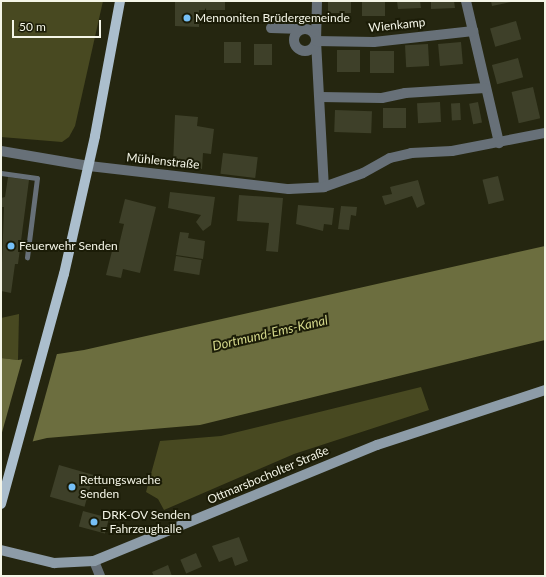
<!DOCTYPE html>
<html>
<head>
<meta charset="utf-8">
<style>
	body { margin:0 }
	#map { position:relative; width:546px; height:577px; overflow:hidden; background:#252610; font-family:Lato,sans-serif }
	div>[style] { position:absolute }
	[style*='--x'] { left:calc(var(--x)*1px); top:calc(var(--y)*1px); width:calc(var(--w)*1px); rotate:calc(var(--a)*1deg) }
	.green>* { inset:0; background:#484921 }
	.water>* { inset:0; background:#6c6e3f }
	.pier>* { inset:0; background:#252610 }
	.building>* { inset:0; background:#3e4029; transform-origin:0 0 }
	.service>* { height:5px; margin:-2.5px; padding:0 2.5px; transform-origin:2.5px; border-radius:2.5px; background:#677078 }
	.minor>* { height:10px; margin:-5px; padding:0 5px; transform-origin:5px; border-radius:5px; background:#677078 }
	.minor>.ring { margin:-5px; padding:0; box-sizing:content-box; background:none; border:10px solid #677078; border-radius:50% }
	.secondary>* { height:10px; margin:-5px; padding:0 5px; transform-origin:5px; border-radius:5px; background:#8d9ca8 }
	.primary>* { height:10px; margin:-5px; padding:0 5px; transform-origin:5px; border-radius:5px; background:#abbecd }
	.dots>* { width:11px; height:11px; translate:-50% -50%; box-sizing:border-box; border:2px solid #1b1c07; border-radius:50% }
	span { translate:-50% -50%; white-space:nowrap; text-align:center; line-height:1.15; -webkit-text-stroke:4px #1b1c07; paint-order:stroke }
	.poi-label { font-size:12px; color:#f4f5e7 }
	.left { translate:0 -50%; text-align:left }
	.street-label { font-size:12px; color:#f4f5e7 }
	.water-label { font-size:13px; color:#d3d78a; font-style:italic }
	.frame { position:absolute; inset:0; border:2px solid #f4f5e7; pointer-events:none }
	.scale { position:absolute; left:12px; top:20px; width:89px; height:18px; box-sizing:border-box; border:2px solid #f4f5e7; border-top:0; padding-left:5px; font-size:12px; line-height:14px; white-space:nowrap; color:#f4f5e7; -webkit-text-stroke:3px #1b1c07; paint-order:stroke }
</style>
</head>
<body>
<div id="map">
	<div class="green">
		<div style="clip-path:polygon(1px 1px,103px 1px,75px 126px,69px 137px,62px 142px,1px 137px)"></div>
		<div style="clip-path:polygon(19px 314px,18px 360px,1px 358px,1px 318px)"></div>
		<div style="clip-path:polygon(421px 387px,429px 410px,294px 454px,164px 510px,158px 499px,146px 492px,160px 441px,221px 436px)"></div>
	</div>
	<div class="water">
		<div style="clip-path:polygon(545px 246px,545px 340px,200px 425px,47px 438px,1px 449px,1px 358px,18px 360px,84px 350px)"></div>
	</div>
	<div class="pier">
		<div style="clip-path:polygon(58px 350px,32px 444px,1px 451px,1px 436px,23px 357px)"></div>
	</div>
	<div class="building">
		<div style="clip-path:polygon(175px 1px,225px 1px,225px 10px,199px 10px,199px 27px,175px 26px)"></div>
		<div style="left:328px;top:1px;width:23px;height:12px"></div>
		<div style="left:362px;top:1px;width:23px;height:15px"></div>
		<div style="clip-path:polygon(397px 1px,420px 1px,421px 8px,398px 9px)"></div>
		<div style="clip-path:polygon(431px 1px,454px 1px,455px 8px,431px 9px)"></div>
		<div style="clip-path:polygon(491px 1px,511px 1px,511px 2px,492px 6px)"></div>
		<div style="left:516px;top:21px;width:19px;height:27px;rotate:74deg"></div>
		<div style="left:224px;top:42px;width:17px;height:21px"></div>
		<div style="left:461px;top:42px;width:22px;height:23px;rotate:85deg"></div>
		<div style="left:254px;top:44px;width:18px;height:21px"></div>
		<div style="left:428px;top:44px;width:22px;height:23px;rotate:87deg"></div>
		<div style="left:337px;top:50px;width:23px;height:22px"></div>
		<div style="left:370px;top:51px;width:24px;height:22px"></div>
		<div style="left:518px;top:58px;width:20px;height:27px;rotate:75deg"></div>
		<div style="left:533px;top:87px;width:32px;height:22px;rotate:77deg"></div>
		<div style="left:440px;top:102px;width:20px;height:23px;rotate:87deg"></div>
		<div style="left:478px;top:102px;width:21px;height:9px;rotate:79deg"></div>
		<div style="left:460px;top:103px;width:17px;height:9px;rotate:87deg"></div>
		<div style="left:383px;top:108px;width:23px;height:20px"></div>
		<div style="left:335px;top:110px;width:37px;height:22px;rotate:2deg"></div>
		<div style="clip-path:polygon(175px 115px,198px 117px,197px 126px,214px 129px,211px 154px,203px 153px,202px 169px,173px 165px)"></div>
		<div style="left:223px;top:153px;width:35px;height:21px;rotate:7deg"></div>
		<div style="left:498px;top:176px;width:25px;height:16px;rotate:76deg"></div>
		<div style="clip-path:polygon(8px 177px,29px 180px,18px 264px,15px 264px,11px 293px,1px 291px,4px 207px,1px 207px,1px 198px,5px 197px)"></div>
		<div style="clip-path:polygon(418px 180px,425px 204px,417px 208px,412px 196px,385px 205px,382px 196px,392px 194px,390px 187px)"></div>
		<div style="clip-path:polygon(170px 192px,215px 197px,211px 225px,203px 231px,196px 222px,201px 215px,168px 208px)"></div>
		<div style="clip-path:polygon(239px 195px,283px 198px,278px 252px,266px 251px,269px 223px,237px 221px)"></div>
		<div style="clip-path:polygon(125px 199px,156px 207px,140px 273px,123px 269px,121px 278px,106px 275px,113px 247px,118px 249px,124px 224px,119px 223px)"></div>
		<div style="clip-path:polygon(298px 205px,334px 208px,332px 225px,324px 224px,323px 231px,296px 224px)"></div>
		<div style="clip-path:polygon(341px 206px,357px 207px,356px 216px,351px 215px,349px 230px,338px 229px)"></div>
		<div style="clip-path:polygon(180px 232px,189px 233px,188px 238px,205px 241px,203px 259px,176px 255px)"></div>
		<div style="left:176px;top:256px;width:26px;height:15px;rotate:9deg"></div>
		<div style="left:59px;top:465px;width:36px;height:33px;rotate:16deg"></div>
		<div style="left:83px;top:511px;width:27px;height:16px;rotate:15deg"></div>
		<div style="clip-path:polygon(239px 537px,248px 561px,235px 566px,232px 557px,219px 562px,212px 546px)"></div>
		<div style="left:196px;top:553px;width:15px;height:17px;rotate:67deg"></div>
		<div style="clip-path:polygon(168px 565px,172px 576px,154px 576px,152px 572px)"></div>
	</div>
	<div class="service">
		<div style="--x:1;--y:173;--w:36;--a:8"></div>
		<div style="--x:37;--y:178;--w:80;--a:97.2"></div>
	</div>
	<div class="minor">
		<div style="--x:317;--y:1;--w:40;--a:91.4"></div>
		<div style="--x:316;--y:41;--w:146;--a:86.9"></div>
		<div style="--x:466;--y:1;--w:146;--a:76.9"></div>
		<div style="--x:271;--y:28;--w:31;--a:2"></div>
		<div class="ring" style="left:294px;top:29px;width:12px;height:12px"></div>
		<div style="--x:316;--y:41;--w:58;--a:1"></div>
		<div style="--x:374;--y:42;--w:100;--a:-6.3"></div>
		<div style="--x:321;--y:97;--w:61;--a:0.9"></div>
		<div style="--x:382;--y:98;--w:24;--a:-12"></div>
		<div style="--x:405;--y:93;--w:80;--a:-3.6"></div>
		<div style="--x:1;--y:151;--w:89;--a:9.7"></div>
		<div style="--x:89;--y:166;--w:201;--a:6.6"></div>
		<div style="--x:289;--y:189;--w:35;--a:-3"></div>
		<div style="--x:324;--y:187;--w:41;--a:-19.7"></div>
		<div style="--x:363;--y:173;--w:31;--a:-29"></div>
		<div style="--x:390;--y:158;--w:22;--a:-13"></div>
		<div style="--x:411;--y:153;--w:41;--a:-2.8"></div>
		<div style="--x:452;--y:151;--w:95;--a:-11"></div>
		<div style="--x:94;--y:561;--w:16;--a:68"></div>
	</div>
	<div class="secondary">
		<div style="--x:1;--y:550;--w:55;--a:13.8"></div>
		<div style="--x:54;--y:563;--w:40;--a:-2.9"></div>
		<div style="--x:94;--y:561;--w:306;--a:-22.3"></div>
		<div style="--x:377;--y:445;--w:177;--a:-18.1"></div>
	</div>
	<div class="primary">
		<div style="--x:1;--y:504;--w:238;--a:-74.7"></div>
		<div style="--x:64;--y:274;--w:141;--a:-77.3"></div>
		<div style="--x:95;--y:136;--w:137;--a:-79.5"></div>
	</div>
	<div class="dots">
		<div style="left:187px;top:18px;background:#76c0f7"></div>
		<div style="left:11px;top:246px;background:#76c0f7"></div>
		<div style="left:72px;top:487px;background:#76c0f7"></div>
		<div style="left:94px;top:522px;background:#76c0f7"></div>
	</div>
	<div class="poi-label">
		<span class="left" style="left:195px;top:18px">Mennoniten Brüdergemeinde</span>
		<span class="left" style="left:19px;top:246px">Feuerwehr Senden</span>
		<span class="left" style="left:80px;top:487px">Rettungswache<br>Senden</span>
		<span class="left" style="left:102px;top:522px">DRK-OV Senden<br>- Fahrzeughalle</span>
	</div>
	<div class="street-label">
		<span style="left:397px;top:25px;rotate:-6deg">Wienkamp</span>
		<span style="left:163px;top:161px;rotate:6deg">Mühlenstraße</span>
		<span style="left:268px;top:475px;rotate:-23deg">Ottmarsbocholter Straße</span>
	</div>
	<div class="water-label">
		<span style="left:270px;top:333px;rotate:-13deg">Dortmund-Ems-Kanal</span>
	</div>
	<div class="frame"></div>
	<div class="scale">50 m</div>
</div>
</body>
</html>
